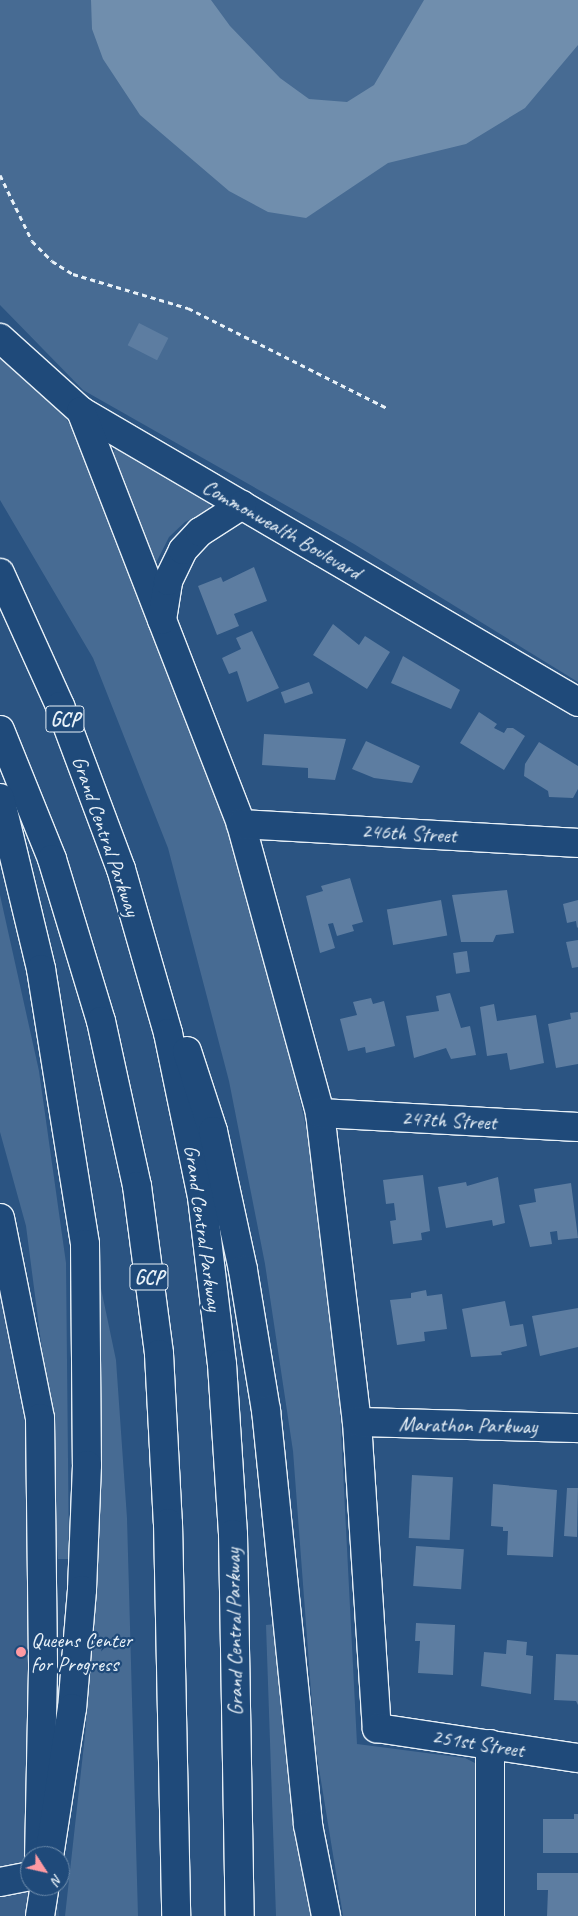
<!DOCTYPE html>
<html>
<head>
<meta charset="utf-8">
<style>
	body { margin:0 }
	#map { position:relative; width:578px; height:1916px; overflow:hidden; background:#2b5482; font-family:Caveat,sans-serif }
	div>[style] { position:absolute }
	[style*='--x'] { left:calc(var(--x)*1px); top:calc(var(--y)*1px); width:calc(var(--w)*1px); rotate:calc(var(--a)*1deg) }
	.built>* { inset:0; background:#3a608b }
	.green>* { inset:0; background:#476b93 }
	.water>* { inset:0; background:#708ead }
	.building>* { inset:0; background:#5d7da1; transform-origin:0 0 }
	.path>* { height:3px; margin-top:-1.5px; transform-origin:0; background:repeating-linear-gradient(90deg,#e8f1f8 0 5px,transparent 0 9px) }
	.roads { filter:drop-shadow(1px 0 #e8f1f8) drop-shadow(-1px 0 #e8f1f8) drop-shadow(0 1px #e8f1f8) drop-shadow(0 -1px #e8f1f8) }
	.minor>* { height:28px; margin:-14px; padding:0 14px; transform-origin:14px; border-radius:14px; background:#1f4a7a }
	.highway>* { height:28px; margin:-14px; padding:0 14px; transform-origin:14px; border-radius:14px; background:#1f4a7a }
	.dots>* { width:14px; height:14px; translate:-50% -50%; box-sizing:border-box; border:2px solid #1f4a7a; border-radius:50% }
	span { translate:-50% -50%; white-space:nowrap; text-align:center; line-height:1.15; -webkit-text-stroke:4.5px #1f4a7a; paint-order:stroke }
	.shield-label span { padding:1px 4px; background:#1f4a7a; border:1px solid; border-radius:4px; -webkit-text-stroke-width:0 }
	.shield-label { font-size:20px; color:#e8f1f8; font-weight:700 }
	.street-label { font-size:21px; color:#e8f1f8 }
	.poi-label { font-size:21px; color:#e8f1f8 }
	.left { translate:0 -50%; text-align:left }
	.north { position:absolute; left:20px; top:1846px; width:50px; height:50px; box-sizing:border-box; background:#1f4a7a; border:1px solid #6f8dac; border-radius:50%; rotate:125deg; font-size:14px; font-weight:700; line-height:20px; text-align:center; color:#e8f1f8 }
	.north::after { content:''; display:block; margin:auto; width:18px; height:22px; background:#ff9aa2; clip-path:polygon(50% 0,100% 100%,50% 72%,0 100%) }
</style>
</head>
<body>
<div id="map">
	<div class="built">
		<div style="clip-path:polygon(0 1268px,31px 1448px,30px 1886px,57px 1886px,59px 1916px,0 1916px)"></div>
	</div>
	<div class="green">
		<div style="clip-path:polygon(0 0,578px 0,578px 682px,354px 544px,83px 390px,0 305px)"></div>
		<div style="clip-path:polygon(0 358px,60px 410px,80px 439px,233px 834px,274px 984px,320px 1190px,337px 1353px,357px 1744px,465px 1758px,477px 1764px,478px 1916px,343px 1916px,315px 1744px,293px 1451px,265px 1264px,229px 1081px,168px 848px,93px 658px,0 500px)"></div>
		<div style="clip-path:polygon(117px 445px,208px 500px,211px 509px,185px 522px,169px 537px,155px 565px,112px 456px)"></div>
		<div style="clip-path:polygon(0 895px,39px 1071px,66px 1263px,69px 1559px,58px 1559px,45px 1373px,26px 1226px,0 1132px)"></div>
		<div style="clip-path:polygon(94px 1255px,116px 1360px,127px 1518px,138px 1916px,65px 1916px,86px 1726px,94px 1487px)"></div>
		<div style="clip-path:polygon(275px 1624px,316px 1916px,276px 1916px,266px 1625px)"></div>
	</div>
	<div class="water">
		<div style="clip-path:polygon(91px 0,211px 0,230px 26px,280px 78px,309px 99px,347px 102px,374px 85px,424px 0,578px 0,578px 45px,525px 108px,466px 144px,388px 163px,306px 218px,268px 212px,229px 191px,140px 115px,103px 59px,92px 29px)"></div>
	</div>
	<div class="building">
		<div style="left:139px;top:323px;width:33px;height:25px;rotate:27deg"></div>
		<div style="clip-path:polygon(254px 567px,267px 601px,234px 614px,239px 626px,217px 635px,198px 586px,221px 577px,223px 582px)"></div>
		<div style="clip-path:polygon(333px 624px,359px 645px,365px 636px,390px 652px,367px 689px,313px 655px)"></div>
		<div style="clip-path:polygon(252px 631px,279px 688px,247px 702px,237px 671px,229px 674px,222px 658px,241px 649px,236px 638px)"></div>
		<div style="clip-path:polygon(403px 656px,460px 690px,451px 709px,391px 683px)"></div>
		<div style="left:309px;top:682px;width:12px;height:30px;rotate:70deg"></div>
		<div style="clip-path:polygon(479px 712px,497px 724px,494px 728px,504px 733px,507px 728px,513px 728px,525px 736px,504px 770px,460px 743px)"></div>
		<div style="clip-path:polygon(264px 734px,346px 739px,335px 780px,308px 778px,308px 768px,262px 765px)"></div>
		<div style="clip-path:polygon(366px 741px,420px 766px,412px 783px,374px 778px,352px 769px)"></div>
		<div style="clip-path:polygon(539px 742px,578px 766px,578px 789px,573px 798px,549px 797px,548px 791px,524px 776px,525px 764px)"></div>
		<div style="clip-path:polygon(350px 878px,363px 922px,352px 925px,354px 931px,337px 936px,333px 923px,328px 924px,335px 948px,320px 953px,306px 896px,323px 891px,321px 886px)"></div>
		<div style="clip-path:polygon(507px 890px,514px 933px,496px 935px,493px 942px,461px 942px,452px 895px)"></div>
		<div style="left:441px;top:900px;width:36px;height:55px;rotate:80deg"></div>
		<div style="clip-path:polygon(578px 900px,578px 927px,577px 928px,576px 921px,567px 923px,563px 904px)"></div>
		<div style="clip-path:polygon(578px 940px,578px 967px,572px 968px,566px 942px)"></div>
		<div style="left:467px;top:951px;width:21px;height:14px;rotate:82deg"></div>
		<div style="clip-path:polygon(450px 993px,461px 1028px,470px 1026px,476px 1055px,451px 1059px,446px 1048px,414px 1058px,406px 1016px,439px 1011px,436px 996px)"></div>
		<div style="clip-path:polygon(371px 998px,373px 1004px,384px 1001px,395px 1046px,366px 1053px,365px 1047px,348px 1051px,340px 1019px,357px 1015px,353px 1002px)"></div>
		<div style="clip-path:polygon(494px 1004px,497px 1021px,536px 1015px,544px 1063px,510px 1070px,507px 1053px,487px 1056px,480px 1007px)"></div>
		<div style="clip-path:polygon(578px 1012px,578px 1064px,556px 1068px,548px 1024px,571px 1019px,570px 1013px)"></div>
		<div style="clip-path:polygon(423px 1175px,430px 1231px,421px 1233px,422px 1240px,393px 1244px,390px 1221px,396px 1220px,394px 1203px,386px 1204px,383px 1180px)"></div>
		<div style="clip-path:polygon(498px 1177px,505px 1223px,493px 1226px,492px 1220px,446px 1228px,438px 1187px,466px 1182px,467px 1186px)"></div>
		<div style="clip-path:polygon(571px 1183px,578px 1238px,558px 1240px,557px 1231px,550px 1232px,552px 1244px,530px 1247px,519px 1205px,536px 1202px,534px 1189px)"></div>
		<div style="clip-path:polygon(426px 1290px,427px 1296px,442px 1294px,447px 1329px,424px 1332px,425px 1341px,397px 1345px,390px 1300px,411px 1298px,411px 1293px)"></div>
		<div style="clip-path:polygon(505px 1301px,510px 1326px,523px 1324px,527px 1346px,501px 1352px,502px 1355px,471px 1357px,462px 1309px)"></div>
		<div style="clip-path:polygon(578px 1308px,578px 1347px,540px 1356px,532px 1316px)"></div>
		<div style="left:412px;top:1475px;width:41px;height:63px;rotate:3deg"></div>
		<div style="clip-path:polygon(493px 1484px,557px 1490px,553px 1557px,507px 1555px,508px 1531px,503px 1531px,503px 1527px,491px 1526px)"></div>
		<div style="clip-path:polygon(567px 1488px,578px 1488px,577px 1537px,564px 1536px)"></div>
		<div style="left:416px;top:1546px;width:48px;height:40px;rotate:4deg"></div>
		<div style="clip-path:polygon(416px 1623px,455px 1625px,453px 1675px,418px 1673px,420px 1641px,415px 1641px)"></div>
		<div style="clip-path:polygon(507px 1640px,527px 1642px,526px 1655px,533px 1656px,531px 1694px,481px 1686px,484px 1652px,506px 1654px)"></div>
		<div style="clip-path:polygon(556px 1654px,578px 1655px,578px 1705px,576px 1701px,554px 1700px)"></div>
		<div style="clip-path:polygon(574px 1814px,578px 1814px,578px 1853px,543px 1853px,543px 1819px,574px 1819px)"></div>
		<div style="clip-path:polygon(537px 1873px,578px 1873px,578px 1916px,547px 1916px,548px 1890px,537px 1890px)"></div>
	</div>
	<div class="path">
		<div style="--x:0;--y:175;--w:73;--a:64.1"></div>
		<div style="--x:32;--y:241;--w:28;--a:45"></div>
		<div style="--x:52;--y:261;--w:25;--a:32"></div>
		<div style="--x:73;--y:274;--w:120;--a:16.5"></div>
		<div style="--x:188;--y:308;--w:223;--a:26.7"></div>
	</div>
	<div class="roads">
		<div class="minor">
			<div style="--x:0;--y:338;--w:109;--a:42"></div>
			<div style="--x:81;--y:411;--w:576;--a:30.35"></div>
			<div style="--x:81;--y:411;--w:443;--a:68.8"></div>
			<div style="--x:241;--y:824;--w:300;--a:74.7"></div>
			<div style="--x:320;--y:1113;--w:311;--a:83.2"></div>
			<div style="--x:357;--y:1422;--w:307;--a:86.3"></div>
			<div style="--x:377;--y:1728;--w:203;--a:8.5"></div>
			<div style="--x:162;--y:620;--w:39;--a:-81"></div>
			<div style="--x:168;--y:581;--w:34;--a:-64"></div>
			<div style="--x:183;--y:550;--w:25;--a:-47"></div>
			<div style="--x:200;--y:532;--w:50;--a:-32.7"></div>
			<div style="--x:241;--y:824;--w:338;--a:3.2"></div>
			<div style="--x:320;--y:1113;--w:258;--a:3.1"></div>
			<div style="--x:0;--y:1218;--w:204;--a:78.7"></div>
			<div style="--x:40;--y:1418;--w:251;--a:89.3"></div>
			<div style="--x:43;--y:1669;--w:187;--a:91.2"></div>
			<div style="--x:357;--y:1422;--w:221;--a:1.6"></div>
			<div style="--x:0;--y:1882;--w:31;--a:-11"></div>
			<div style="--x:490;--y:1916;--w:172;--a:-90"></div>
		</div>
		<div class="highway">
			<div style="--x:0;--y:573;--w:146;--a:65.7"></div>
			<div style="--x:60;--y:706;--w:174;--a:69.5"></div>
			<div style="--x:121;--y:869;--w:171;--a:74"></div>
			<div style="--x:168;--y:1033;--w:167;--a:78.3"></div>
			<div style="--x:202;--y:1197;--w:168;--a:83.2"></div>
			<div style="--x:222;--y:1364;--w:170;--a:86.3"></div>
			<div style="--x:233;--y:1534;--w:382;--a:89"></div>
			<div style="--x:0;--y:730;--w:139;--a:68"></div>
			<div style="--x:52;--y:859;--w:169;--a:73.2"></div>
			<div style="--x:101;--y:1021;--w:169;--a:77.7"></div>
			<div style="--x:137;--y:1186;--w:169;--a:82.5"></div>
			<div style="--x:159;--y:1354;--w:169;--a:87"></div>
			<div style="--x:168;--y:1523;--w:393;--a:88.8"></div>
			<div style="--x:0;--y:798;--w:176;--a:76.5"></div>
			<div style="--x:41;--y:969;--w:278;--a:80.9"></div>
			<div style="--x:85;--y:1244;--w:221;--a:89.5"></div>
			<div style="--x:87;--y:1465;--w:125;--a:92.3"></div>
			<div style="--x:82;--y:1590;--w:118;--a:94.8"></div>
			<div style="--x:72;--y:1708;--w:150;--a:98.8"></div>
			<div style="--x:187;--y:1051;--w:84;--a:72"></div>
			<div style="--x:213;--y:1131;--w:142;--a:77.8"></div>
			<div style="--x:243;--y:1270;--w:142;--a:80.7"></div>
			<div style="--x:266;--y:1410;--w:417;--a:84.2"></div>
			<div style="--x:308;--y:1825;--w:93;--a:78.8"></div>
			<div style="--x:40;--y:1916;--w:30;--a:-81"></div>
		</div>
	</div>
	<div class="dots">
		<div style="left:21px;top:1652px;background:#ff9aa2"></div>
	</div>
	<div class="shield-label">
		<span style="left:65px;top:719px">GCP</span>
		<span style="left:149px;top:1277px">GCP</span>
	</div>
	<div class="street-label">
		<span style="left:282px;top:529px;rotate:30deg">Commonwealth Boulevard</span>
		<span style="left:409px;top:833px;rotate:3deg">246th Street</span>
		<span style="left:106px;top:836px;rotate:71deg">Grand Central Parkway</span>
		<span style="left:449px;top:1120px;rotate:3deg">247th Street</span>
		<span style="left:203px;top:1228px;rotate:82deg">Grand Central Parkway</span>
		<span style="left:468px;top:1425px;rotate:1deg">Marathon Parkway</span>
		<span style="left:234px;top:1632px;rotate:-91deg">Grand Central Parkway</span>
		<span style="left:478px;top:1743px;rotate:9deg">251st Street</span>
	</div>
	<div class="poi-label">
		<span class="left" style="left:31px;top:1652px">Queens Center<br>for Progress</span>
	</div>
	<div class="north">N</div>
</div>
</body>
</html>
